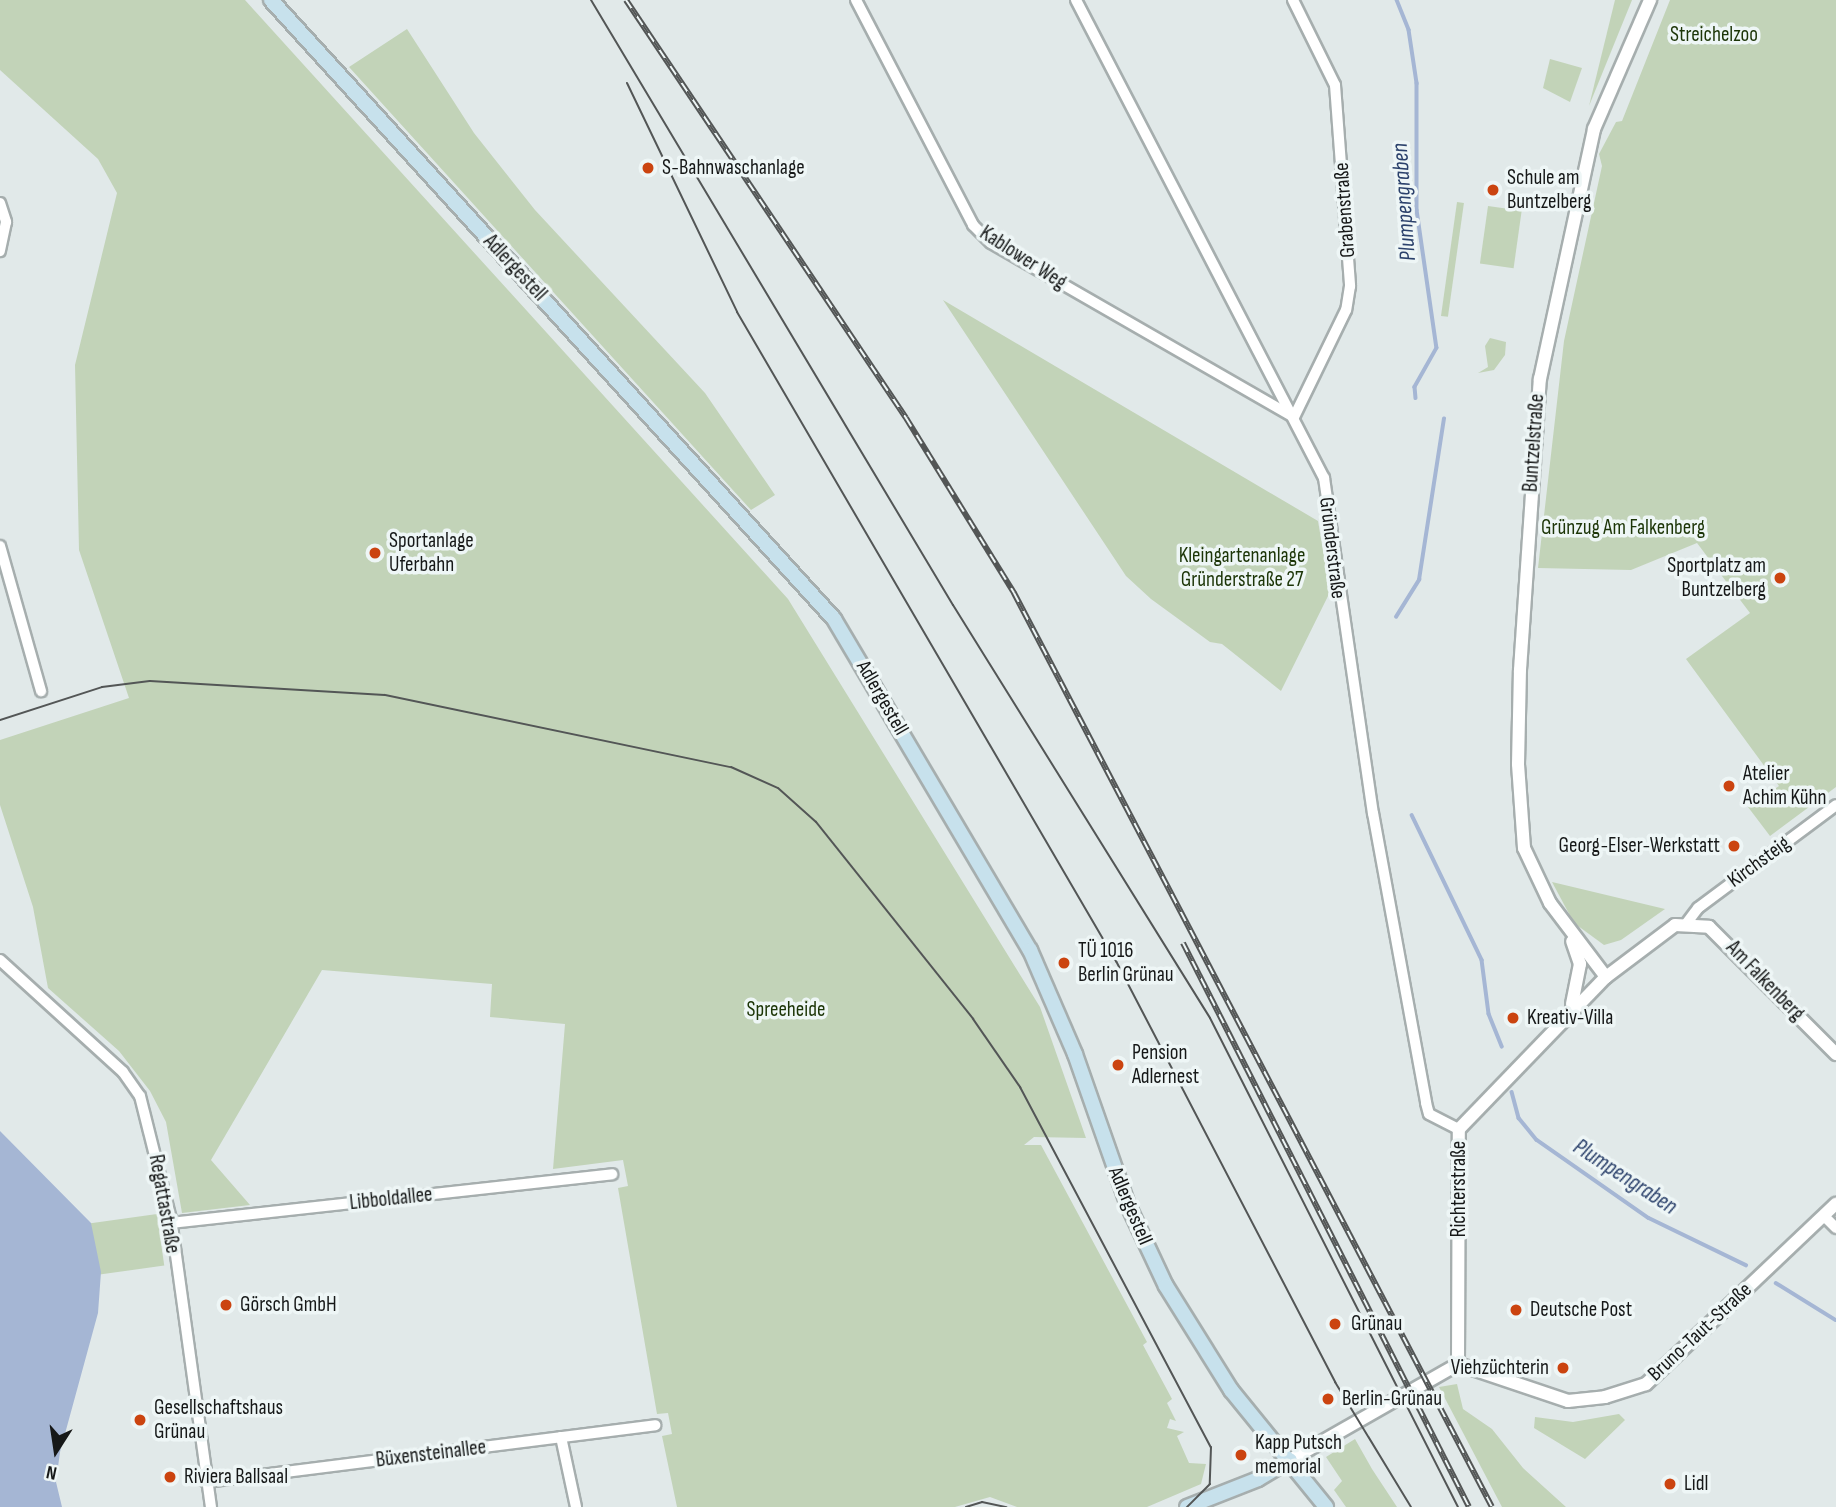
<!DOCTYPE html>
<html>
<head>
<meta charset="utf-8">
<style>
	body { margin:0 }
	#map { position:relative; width:1836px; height:1507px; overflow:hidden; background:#e1e9e9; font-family:"Sofia Sans Condensed",sans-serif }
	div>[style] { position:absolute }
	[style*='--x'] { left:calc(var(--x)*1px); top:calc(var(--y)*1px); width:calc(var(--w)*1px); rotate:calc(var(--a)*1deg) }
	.green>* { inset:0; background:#c2d3b8; transform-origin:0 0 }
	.water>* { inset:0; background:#a5b6d4 }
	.stream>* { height:3.5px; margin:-1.75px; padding:0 1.75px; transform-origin:1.75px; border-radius:1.75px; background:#a5b6d4 }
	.roads { filter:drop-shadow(2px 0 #a6aeae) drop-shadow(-2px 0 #a6aeae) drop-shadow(0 2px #a6aeae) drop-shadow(0 -2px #a6aeae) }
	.minor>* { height:10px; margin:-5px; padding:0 5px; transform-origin:5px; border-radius:5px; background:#fff }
	.tertiary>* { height:12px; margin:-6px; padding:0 6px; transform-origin:6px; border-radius:6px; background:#fff }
	.secondary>* { height:14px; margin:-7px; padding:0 7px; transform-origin:7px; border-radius:7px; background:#c7e1ec }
	.tram>* { height:2px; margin:-1px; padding:0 1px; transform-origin:1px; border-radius:1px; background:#535656 }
	.rail>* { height:6px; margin-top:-3px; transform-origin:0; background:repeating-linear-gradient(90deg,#eef6f6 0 10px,#535656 0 20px); box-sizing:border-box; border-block:2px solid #535656 }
	.dots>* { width:19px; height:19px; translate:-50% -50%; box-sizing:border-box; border:4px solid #eef6f6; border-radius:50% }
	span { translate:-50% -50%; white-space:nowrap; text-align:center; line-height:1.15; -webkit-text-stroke:7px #eef6f6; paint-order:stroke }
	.park-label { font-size:21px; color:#1c3507 }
	.poi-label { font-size:21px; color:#161818 }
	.left { translate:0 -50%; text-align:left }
	.right { translate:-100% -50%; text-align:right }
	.street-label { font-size:21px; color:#161818 }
	.water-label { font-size:23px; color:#2b416b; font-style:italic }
	.north { position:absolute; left:21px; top:1416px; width:70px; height:70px; -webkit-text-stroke:5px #eef6f6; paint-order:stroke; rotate:192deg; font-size:19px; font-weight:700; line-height:28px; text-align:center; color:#161818 }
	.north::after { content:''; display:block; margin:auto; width:24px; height:32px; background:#161818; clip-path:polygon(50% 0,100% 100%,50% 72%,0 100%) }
</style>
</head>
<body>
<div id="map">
	<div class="green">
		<div style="clip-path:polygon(0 0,245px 0,788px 599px,1040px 1007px,1086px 1138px,1034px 1137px,1024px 1145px,1041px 1145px,1147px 1342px,1143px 1345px,1172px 1399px,1167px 1403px,1176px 1421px,1170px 1419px,1167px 1428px,1184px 1432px,1177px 1436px,1189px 1463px,1206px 1464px,1201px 1484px,1147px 1507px,1017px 1507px,990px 1497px,955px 1507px,677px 1507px,662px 1436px,672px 1434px,668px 1413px,657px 1414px,618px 1188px,628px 1186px,623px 1160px,553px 1169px,565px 1024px,490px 1017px,492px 984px,322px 970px,211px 1160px,250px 1205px,182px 1213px,166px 1122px,150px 1091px,119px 1051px,48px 988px,33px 907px,0 805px,0 740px,129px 698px,79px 550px,75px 365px,117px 193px,98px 159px,0 70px)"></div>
		<div style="clip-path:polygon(1615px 0,1632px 0,1589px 106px)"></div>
		<div style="clip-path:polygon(1670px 0,1836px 0,1836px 787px,1770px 836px,1748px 807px,1779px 786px,1686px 659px,1750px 613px,1697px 543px,1631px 570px,1538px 568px,1564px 341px,1602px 166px,1599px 154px,1616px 122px,1622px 121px)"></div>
		<div style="clip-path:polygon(407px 29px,474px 133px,535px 210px,705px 393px,775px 495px,751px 510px,349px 67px)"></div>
		<div style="clip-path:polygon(1550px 59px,1582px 68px,1570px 102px,1543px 88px)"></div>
		<div style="left:1457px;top:202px;width:7px;height:115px;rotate:8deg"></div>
		<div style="left:1488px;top:206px;width:34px;height:58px;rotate:8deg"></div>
		<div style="clip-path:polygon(943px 300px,1318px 521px,1330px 592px,1281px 691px,1222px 644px,1210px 642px,1151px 599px,1126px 576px)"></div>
		<div style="clip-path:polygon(1490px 338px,1506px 342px,1505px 355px,1494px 370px,1478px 373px,1488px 367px,1485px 346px)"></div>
		<div style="clip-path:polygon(1552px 882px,1665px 909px,1621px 940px,1604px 945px,1574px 923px)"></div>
		<div style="left:157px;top:1214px;width:52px;height:67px;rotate:82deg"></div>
		<div style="clip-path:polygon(1457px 1384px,1463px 1409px,1492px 1429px,1523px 1468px,1566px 1507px,1502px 1507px,1439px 1387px)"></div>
		<div style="clip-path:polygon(1619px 1414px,1625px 1420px,1585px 1459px,1534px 1428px,1535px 1417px,1573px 1422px)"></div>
		<div style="clip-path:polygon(1355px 1439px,1372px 1469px,1397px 1507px,1346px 1507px,1334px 1490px,1342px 1481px,1326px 1457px)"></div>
	</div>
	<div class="water">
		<div style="clip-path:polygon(0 1131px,91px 1223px,101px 1272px,98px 1313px,60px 1452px,56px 1482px,62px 1507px,0 1507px)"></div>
	</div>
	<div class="stream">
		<div style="--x:1397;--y:0;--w:32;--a:68"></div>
		<div style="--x:1409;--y:30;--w:54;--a:81.4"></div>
		<div style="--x:1417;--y:83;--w:127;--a:90"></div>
		<div style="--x:1417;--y:210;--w:139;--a:81.8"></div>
		<div style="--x:1437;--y:348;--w:45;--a:119.4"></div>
		<div style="--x:1415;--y:387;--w:11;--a:85"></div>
		<div style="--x:1396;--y:617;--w:44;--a:-58.1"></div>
		<div style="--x:1419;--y:580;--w:163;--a:-81.2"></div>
		<div style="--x:1412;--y:815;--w:161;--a:64.2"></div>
		<div style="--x:1482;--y:960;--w:54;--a:82.6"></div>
		<div style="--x:1489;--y:1014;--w:35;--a:68"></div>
		<div style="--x:1512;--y:1092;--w:27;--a:75"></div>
		<div style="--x:1519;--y:1118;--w:28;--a:51"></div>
		<div style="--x:1537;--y:1140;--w:136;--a:34.9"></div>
		<div style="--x:1649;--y:1218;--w:108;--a:25.9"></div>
		<div style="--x:1776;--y:1283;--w:70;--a:31.7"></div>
	</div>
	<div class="roads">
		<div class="minor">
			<div style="--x:856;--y:0;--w:254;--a:62.5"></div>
			<div style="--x:973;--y:225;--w:25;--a:45"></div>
			<div style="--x:991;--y:243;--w:349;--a:29.9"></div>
			<div style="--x:1076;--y:0;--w:539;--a:62.58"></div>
			<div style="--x:1324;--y:478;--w:339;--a:81.7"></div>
			<div style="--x:1373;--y:813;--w:295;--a:79.6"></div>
			<div style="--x:1426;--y:1103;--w:11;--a:75"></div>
			<div style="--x:1429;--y:1114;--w:34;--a:27"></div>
			<div style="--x:1293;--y:0;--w:95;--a:63.7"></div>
			<div style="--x:1335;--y:85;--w:202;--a:85.7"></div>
			<div style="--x:1350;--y:286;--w:24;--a:99"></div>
			<div style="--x:1346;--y:310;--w:119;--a:115.9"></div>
			<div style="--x:0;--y:203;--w:20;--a:72"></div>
			<div style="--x:6;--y:222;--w:30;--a:102"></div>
			<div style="--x:0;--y:546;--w:151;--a:74.2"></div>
			<div style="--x:1686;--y:924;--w:20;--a:-53"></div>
			<div style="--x:1698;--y:908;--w:172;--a:-36.7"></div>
			<div style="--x:0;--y:960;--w:166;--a:42.3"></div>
			<div style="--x:123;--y:1072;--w:29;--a:55"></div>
			<div style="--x:140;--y:1096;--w:127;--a:75.9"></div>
			<div style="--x:171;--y:1219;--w:291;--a:82.1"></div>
			<div style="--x:1824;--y:1216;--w:17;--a:45"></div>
			<div style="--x:171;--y:1223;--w:444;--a:-6.3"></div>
			<div style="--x:561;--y:1437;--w:72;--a:77.9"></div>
			<div style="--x:206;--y:1482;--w:453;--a:-7.2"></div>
		</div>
		<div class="tertiary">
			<div style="--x:1606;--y:977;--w:93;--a:-127.1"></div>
			<div style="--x:1550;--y:903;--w:61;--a:-115.3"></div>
			<div style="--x:1524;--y:848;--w:84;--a:-94.1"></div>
			<div style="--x:1518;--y:764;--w:94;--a:-88.8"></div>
			<div style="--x:1520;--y:670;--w:292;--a:-86.1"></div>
			<div style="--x:1540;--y:379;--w:256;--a:-77.8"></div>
			<div style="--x:1594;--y:129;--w:141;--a:-66.5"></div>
			<div style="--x:1572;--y:1004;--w:41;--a:-78.7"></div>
			<div style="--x:1580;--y:964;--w:24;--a:-109"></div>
			<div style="--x:1458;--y:1364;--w:235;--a:-89.8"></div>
			<div style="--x:1459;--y:1129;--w:211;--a:-46"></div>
			<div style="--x:1606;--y:977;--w:86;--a:-37"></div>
			<div style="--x:1675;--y:925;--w:34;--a:3"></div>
			<div style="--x:1709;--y:927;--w:180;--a:45"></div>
			<div style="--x:1458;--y:1364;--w:116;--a:18.6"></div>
			<div style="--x:1568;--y:1401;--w:37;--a:-6"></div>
			<div style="--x:1605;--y:1397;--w:43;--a:-17.6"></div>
			<div style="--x:1646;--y:1384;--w:262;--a:-43.5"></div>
			<div style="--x:1290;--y:1460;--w:193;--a:-29.7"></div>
		</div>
		<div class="secondary">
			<div style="--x:271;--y:0;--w:837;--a:47.71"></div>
			<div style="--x:834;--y:619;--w:385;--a:59.4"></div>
			<div style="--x:1030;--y:950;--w:113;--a:66.6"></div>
			<div style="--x:1075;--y:1054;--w:160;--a:70.7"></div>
			<div style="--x:1128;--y:1205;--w:89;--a:64.9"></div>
			<div style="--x:1166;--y:1286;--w:123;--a:58"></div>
			<div style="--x:1231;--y:1390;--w:151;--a:50.9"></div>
			<div style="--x:1187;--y:1507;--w:76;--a:-21.5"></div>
			<div style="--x:1258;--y:1479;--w:37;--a:-31"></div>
		</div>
	</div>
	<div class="tram">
		<div style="--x:591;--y:0;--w:705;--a:59.11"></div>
		<div style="--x:953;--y:605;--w:486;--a:58.1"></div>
		<div style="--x:1210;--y:1018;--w:548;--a:63.11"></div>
		<div style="--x:627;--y:83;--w:254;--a:64.3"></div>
		<div style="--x:737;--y:312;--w:752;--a:59.72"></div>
		<div style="--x:1116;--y:961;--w:475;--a:62.5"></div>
		<div style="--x:1335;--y:1382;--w:146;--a:58.7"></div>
		<div style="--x:0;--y:720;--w:107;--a:-17.9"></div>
		<div style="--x:102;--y:687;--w:48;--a:-7.1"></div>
		<div style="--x:150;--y:681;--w:235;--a:3.4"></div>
		<div style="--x:385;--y:695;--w:353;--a:11.8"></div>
		<div style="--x:731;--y:767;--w:51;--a:24.1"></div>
		<div style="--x:778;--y:788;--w:51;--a:41.8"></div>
		<div style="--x:816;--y:822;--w:252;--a:51.4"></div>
		<div style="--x:973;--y:1019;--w:83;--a:55.3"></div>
		<div style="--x:1020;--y:1087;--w:408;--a:62.1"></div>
		<div style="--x:1211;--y:1447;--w:37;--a:92"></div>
		<div style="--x:1210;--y:1484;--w:33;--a:135"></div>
		<div style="--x:966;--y:1507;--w:17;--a:-17"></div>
		<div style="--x:982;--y:1502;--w:25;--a:12"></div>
	</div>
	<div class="rail">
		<div style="--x:626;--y:0;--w:503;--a:56.18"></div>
		<div style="--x:906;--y:418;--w:206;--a:58.3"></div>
		<div style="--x:1014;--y:593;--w:1031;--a:62.39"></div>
		<div style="--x:1183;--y:943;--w:632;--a:63.11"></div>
	</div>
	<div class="dots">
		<div style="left:648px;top:168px;background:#cb4410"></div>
		<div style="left:1493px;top:190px;background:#cb4410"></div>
		<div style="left:375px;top:553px;background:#cb4410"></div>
		<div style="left:1780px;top:578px;background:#cb4410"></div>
		<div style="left:1729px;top:786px;background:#cb4410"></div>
		<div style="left:1734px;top:846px;background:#cb4410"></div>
		<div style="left:1064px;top:963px;background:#cb4410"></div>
		<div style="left:1513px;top:1018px;background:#cb4410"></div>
		<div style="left:1118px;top:1065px;background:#cb4410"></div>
		<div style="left:226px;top:1305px;background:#cb4410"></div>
		<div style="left:1516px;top:1310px;background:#cb4410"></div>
		<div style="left:1335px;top:1324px;background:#cb4410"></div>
		<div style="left:1563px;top:1368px;background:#cb4410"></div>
		<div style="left:1328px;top:1399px;background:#cb4410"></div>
		<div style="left:140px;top:1420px;background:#cb4410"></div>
		<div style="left:1241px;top:1455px;background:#cb4410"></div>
		<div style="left:170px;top:1477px;background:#cb4410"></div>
		<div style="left:1670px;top:1484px;background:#cb4410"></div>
	</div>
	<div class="park-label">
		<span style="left:1714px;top:35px">Streichelzoo</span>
		<span style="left:1623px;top:528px">Grünzug Am Falkenberg</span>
		<span style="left:1242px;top:568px">Kleingartenanlage<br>Gründerstraße 27</span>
		<span style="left:786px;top:1010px">Spreeheide</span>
	</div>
	<div class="poi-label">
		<span class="left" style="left:662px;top:168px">S-Bahnwaschanlage</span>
		<span class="left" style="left:1507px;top:190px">Schule am<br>Buntzelberg</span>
		<span class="left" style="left:389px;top:553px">Sportanlage<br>Uferbahn</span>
		<span class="right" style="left:1766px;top:578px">Sportplatz am<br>Buntzelberg</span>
		<span class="left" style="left:1743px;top:786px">Atelier<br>Achim Kühn</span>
		<span class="right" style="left:1720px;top:846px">Georg-Elser-Werkstatt</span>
		<span class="left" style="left:1078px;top:963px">TÜ 1016<br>Berlin Grünau</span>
		<span class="left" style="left:1527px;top:1018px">Kreativ-Villa</span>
		<span class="left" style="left:1132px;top:1065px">Pension<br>Adlernest</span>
		<span class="left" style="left:240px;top:1305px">Görsch GmbH</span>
		<span class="left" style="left:1530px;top:1310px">Deutsche Post</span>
		<span class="left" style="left:1351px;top:1324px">Grünau</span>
		<span class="right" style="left:1549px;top:1368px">Viehzüchterin</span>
		<span class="left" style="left:1342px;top:1399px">Berlin-Grünau</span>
		<span class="left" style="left:154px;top:1420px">Gesellschaftshaus<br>Grünau</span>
		<span class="left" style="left:1255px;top:1455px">Kapp Putsch<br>memorial</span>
		<span class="left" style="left:184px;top:1477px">Riviera Ballsaal</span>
		<span class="left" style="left:1684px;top:1484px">Lidl</span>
	</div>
	<div class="street-label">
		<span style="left:1345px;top:210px;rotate:-94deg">Grabenstraße</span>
		<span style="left:1023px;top:258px;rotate:33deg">Kablower Weg</span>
		<span style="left:515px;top:268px;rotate:47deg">Adlergestell</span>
		<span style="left:1534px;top:443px;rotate:-86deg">Buntzelstraße</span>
		<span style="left:1332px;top:548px;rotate:83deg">Gründerstraße</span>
		<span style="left:882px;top:698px;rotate:60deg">Adlergestell</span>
		<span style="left:1759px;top:862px;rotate:-36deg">Kirchsteig</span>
		<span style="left:1765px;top:981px;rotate:46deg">Am Falkenberg</span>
		<span style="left:1459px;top:1189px;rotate:-90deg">Richterstraße</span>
		<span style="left:391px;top:1199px;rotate:-6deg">Libboldallee</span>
		<span style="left:164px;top:1204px;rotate:80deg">Regattastraße</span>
		<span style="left:1130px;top:1206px;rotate:67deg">Adlergestell</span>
		<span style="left:1700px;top:1332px;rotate:-43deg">Bruno-Taut-Straße</span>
		<span style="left:431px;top:1454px;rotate:-7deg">Büxensteinallee</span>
	</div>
	<div class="water-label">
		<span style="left:1404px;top:202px;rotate:-94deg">Plumpengraben</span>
		<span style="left:1625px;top:1177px;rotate:33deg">Plumpengraben</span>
	</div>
	<div class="north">N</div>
</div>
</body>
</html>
